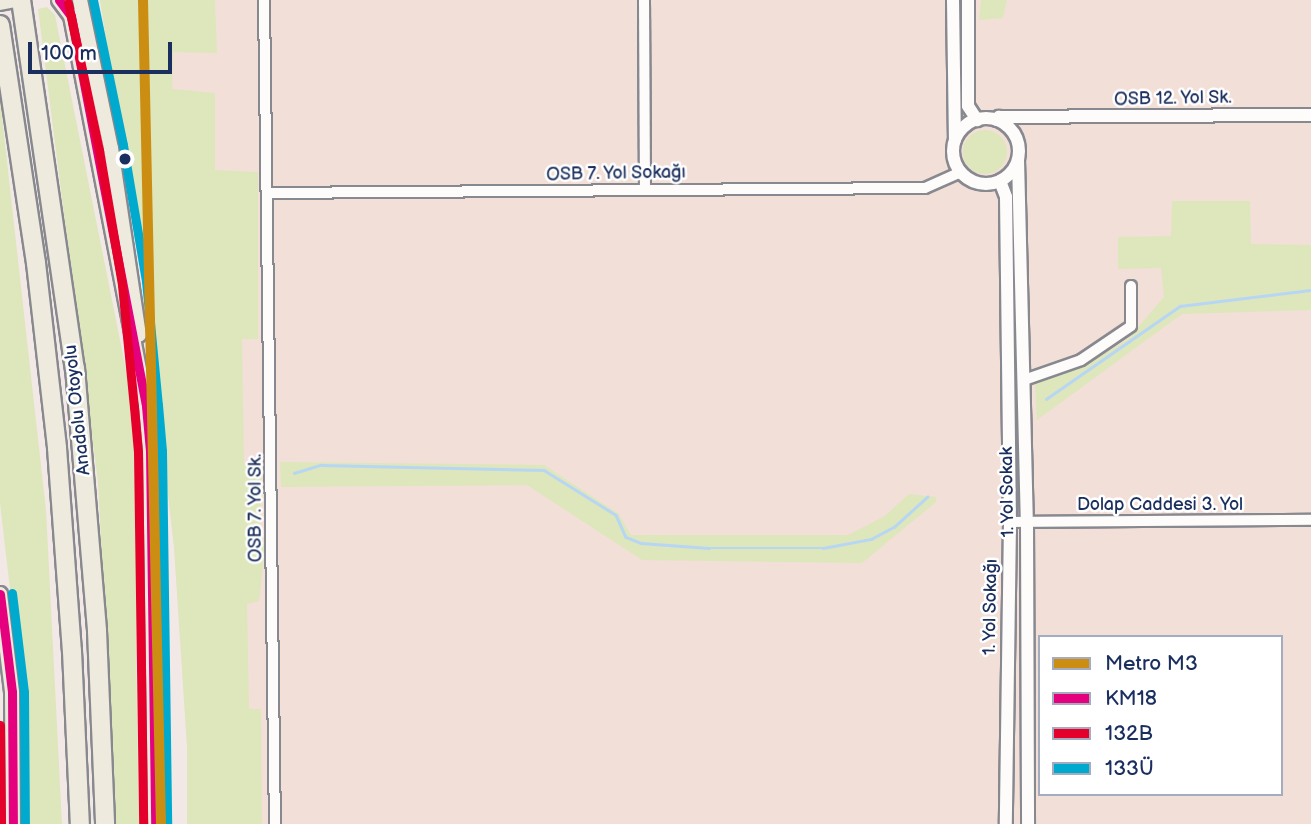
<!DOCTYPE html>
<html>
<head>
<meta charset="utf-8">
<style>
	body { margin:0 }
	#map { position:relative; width:1311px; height:824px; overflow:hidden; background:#f2e9e6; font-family:"Balsamiq Sans",sans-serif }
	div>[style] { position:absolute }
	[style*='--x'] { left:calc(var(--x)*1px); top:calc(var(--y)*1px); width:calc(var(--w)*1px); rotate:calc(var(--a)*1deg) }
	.built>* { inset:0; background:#f2dfd8 }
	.green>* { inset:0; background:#dee6bc }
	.round { border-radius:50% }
	.stream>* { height:2.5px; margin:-1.25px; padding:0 1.25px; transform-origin:1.25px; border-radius:1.25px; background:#b6d6f4 }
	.roads { filter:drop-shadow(2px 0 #88888f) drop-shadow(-2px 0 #88888f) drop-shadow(0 2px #88888f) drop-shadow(0 -2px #88888f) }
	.minor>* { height:10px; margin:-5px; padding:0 5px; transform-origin:5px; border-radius:5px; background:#fdfcfb }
	.tertiary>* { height:12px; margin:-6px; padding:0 6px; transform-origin:6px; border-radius:6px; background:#fdfcfb }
	.tertiary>.ring { margin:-6px; padding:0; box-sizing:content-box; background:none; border:12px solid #fdfcfb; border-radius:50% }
	.primary>* { height:14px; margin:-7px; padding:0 7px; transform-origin:7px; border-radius:7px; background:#eeeade }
	.motorway>* { height:18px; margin:-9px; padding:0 9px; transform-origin:9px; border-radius:9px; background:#eeeade }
	.bus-1>* { height:9px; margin:-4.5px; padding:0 4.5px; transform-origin:4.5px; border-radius:4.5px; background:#e5007d }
	.bus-2>* { height:9px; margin:-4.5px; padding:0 4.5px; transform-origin:4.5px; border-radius:4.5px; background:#e4002b }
	.bus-3>* { height:9px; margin:-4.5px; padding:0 4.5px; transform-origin:4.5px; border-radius:4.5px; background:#00a9ce }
	.metro-1>* { height:10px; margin:-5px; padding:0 5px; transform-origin:5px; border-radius:5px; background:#cb8e13 }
	.dots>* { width:19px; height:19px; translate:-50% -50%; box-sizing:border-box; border:4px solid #fff; border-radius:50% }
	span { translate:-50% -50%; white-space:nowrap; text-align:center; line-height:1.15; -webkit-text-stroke:5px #fff; paint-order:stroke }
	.street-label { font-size:18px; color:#1b2f5e }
	.legend { position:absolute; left:1038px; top:635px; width:245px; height:161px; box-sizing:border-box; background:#fff; border:2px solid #a4acbf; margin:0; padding:9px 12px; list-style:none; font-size:21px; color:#1b2f5e }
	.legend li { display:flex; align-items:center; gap:14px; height:35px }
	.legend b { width:35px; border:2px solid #a4acbf }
	.scale { position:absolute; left:28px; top:42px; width:144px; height:32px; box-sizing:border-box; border:4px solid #1b2f5e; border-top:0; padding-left:9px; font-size:21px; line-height:24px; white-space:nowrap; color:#1b2f5e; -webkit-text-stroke:5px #fff; paint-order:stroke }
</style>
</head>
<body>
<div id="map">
	<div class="built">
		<div style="clip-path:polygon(evenodd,100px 0,1311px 0,1311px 824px,187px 824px,187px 746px,174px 547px,142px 266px,100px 0,1040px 637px,1281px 637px,1281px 794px,1040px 794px,1040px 637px)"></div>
	</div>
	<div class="green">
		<div style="clip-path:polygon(100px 0,215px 0,217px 53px,173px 52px,172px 89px,215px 93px,215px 170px,258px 172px,258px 339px,242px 339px,244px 463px,261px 464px,260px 531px,265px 546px,259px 601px,247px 604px,249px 709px,261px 709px,262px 824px,187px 824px,187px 746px,174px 547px,142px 266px)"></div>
		<div style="clip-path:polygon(981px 0,1007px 0,1003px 18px,979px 20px)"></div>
		<div style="clip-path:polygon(47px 7px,55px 15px,131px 395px,138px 504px,136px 662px,139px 824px,116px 824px,98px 482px,38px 9px)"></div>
		<div style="clip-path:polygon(0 99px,46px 510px,62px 824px,23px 824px,21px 804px,22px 693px,0 503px)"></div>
		<div class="round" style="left:963px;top:130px;width:44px;height:44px"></div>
		<div style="clip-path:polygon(1172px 201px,1250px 201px,1251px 244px,1311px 245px,1311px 310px,1182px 314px,1037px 420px,1035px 384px,1083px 366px,1127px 340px,1164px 297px,1161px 268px,1118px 269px,1118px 237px,1171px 236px)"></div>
		<div style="clip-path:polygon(280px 462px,544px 465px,619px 514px,631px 535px,848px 535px,885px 516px,909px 494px,936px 497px,936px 502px,862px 563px,642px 560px,527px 485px,281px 487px)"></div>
	</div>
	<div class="stream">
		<div style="--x:1046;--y:399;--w:163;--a:-34.8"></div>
		<div style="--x:1180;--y:306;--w:132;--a:-7"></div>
		<div style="--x:294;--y:473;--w:28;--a:-17"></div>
		<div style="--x:321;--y:465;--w:223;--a:1.3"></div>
		<div style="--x:544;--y:470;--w:85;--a:32"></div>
		<div style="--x:616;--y:515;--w:24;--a:66"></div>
		<div style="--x:626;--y:537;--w:16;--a:22"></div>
		<div style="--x:641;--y:543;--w:68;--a:4.2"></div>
		<div style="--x:709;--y:548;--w:114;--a:0"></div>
		<div style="--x:823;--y:548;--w:49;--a:-10.6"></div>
		<div style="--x:871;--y:539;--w:26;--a:-28"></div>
		<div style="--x:894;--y:527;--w:45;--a:-42.3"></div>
	</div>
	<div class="roads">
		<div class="minor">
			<div style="--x:264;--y:0;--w:824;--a:89.24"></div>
			<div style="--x:644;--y:0;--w:190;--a:89.7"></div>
			<div style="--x:268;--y:193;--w:657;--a:-0.44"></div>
			<div style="--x:925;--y:188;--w:39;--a:-24"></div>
			<div style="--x:1024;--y:380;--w:60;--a:-19.3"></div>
			<div style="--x:1081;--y:360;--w:60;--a:-34.2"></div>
			<div style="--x:1131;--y:326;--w:40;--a:-90"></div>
			<div style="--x:1010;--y:522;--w:301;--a:-0.4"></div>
		</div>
		<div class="tertiary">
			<div style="--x:953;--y:0;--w:140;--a:89.2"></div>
			<div style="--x:968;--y:0;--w:106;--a:90"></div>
			<div style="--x:968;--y:106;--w:17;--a:57"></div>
			<div class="ring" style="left:953px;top:118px;width:54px;height:54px"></div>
			<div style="--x:997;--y:120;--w:4;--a:-56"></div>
			<div style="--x:999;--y:117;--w:312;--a:-0.4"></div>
			<div style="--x:1018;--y:160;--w:362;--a:88.6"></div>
			<div style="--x:1027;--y:522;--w:302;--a:89.8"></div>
			<div style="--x:1000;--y:181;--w:17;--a:69"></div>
			<div style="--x:1006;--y:197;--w:325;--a:89.3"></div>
			<div style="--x:1010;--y:522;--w:302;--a:90.8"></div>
		</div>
		<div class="primary">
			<div style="--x:59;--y:0;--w:20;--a:53"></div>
			<div style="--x:71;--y:16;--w:397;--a:79.1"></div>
			<div style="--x:146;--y:406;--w:45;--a:84.9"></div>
			<div style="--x:150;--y:451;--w:373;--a:89.2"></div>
			<div style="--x:80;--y:0;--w:151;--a:78.2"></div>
			<div style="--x:111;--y:148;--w:189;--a:81.5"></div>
			<div style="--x:0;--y:3;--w:16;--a:-11"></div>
			<div style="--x:0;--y:594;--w:99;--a:83"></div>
			<div style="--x:12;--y:692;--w:132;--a:89.6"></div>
		</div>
		<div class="motorway">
			<div style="--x:21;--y:0;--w:372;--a:81.7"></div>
			<div style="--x:75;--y:368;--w:264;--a:85.2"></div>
			<div style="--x:97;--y:631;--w:193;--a:87.6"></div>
			<div style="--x:0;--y:25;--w:241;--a:81.4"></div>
			<div style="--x:36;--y:263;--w:186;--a:83.5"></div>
			<div style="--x:57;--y:448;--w:204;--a:85.8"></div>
			<div style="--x:72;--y:651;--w:173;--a:87.4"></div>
		</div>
	</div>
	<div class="bus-1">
		<div style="--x:59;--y:0;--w:20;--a:53"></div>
		<div style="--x:71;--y:16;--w:397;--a:79.1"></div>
		<div style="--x:146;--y:406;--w:45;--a:84.9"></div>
		<div style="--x:150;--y:451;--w:373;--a:89.2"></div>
		<div style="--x:0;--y:594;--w:99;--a:83"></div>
		<div style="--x:12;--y:692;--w:132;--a:89.6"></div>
	</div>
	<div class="bus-2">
		<div style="--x:68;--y:3;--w:150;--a:78.1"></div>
		<div style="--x:99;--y:150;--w:137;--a:80.3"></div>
		<div style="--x:122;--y:285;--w:123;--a:84.4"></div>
		<div style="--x:134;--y:407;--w:45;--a:84.9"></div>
		<div style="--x:138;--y:452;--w:372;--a:89.2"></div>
		<div style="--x:0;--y:725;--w:99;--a:89.4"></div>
	</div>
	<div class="bus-3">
		<div style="--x:93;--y:0;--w:148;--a:78.3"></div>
		<div style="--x:123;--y:145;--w:138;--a:80.4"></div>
		<div style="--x:146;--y:281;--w:125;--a:84.5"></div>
		<div style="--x:158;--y:405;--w:46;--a:85"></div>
		<div style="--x:162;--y:451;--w:373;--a:89.2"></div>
		<div style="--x:12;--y:593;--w:100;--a:83.1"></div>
		<div style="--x:24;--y:692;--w:132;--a:89.6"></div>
	</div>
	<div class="metro-1">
		<div style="--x:143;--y:0;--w:824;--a:88.75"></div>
	</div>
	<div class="dots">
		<div style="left:125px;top:159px;background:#1b2f5e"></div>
	</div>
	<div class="street-label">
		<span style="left:1173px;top:99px;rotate:-1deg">OSB 12. Yol Sk.</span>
		<span style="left:616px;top:174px;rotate:-1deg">OSB 7. Yol Sokağı</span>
		<span style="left:78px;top:410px;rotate:-96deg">Anadolu Otoyolu</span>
		<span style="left:1008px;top:492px;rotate:-91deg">1. Yol Sokak</span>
		<span style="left:1160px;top:505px">Dolap Caddesi 3. Yol</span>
		<span style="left:256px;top:508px;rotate:-90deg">OSB 7. Yol Sk.</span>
		<span style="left:991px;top:607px;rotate:-89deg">1. Yol Sokağı</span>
	</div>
	<ul class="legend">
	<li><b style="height:9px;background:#cb8e13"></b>Metro M3</li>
	<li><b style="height:9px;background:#e5007d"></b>KM18</li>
	<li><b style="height:9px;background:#e4002b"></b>132B</li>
	<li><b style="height:9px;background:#00a9ce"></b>133Ü</li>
	</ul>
	<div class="scale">100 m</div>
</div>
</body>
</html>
